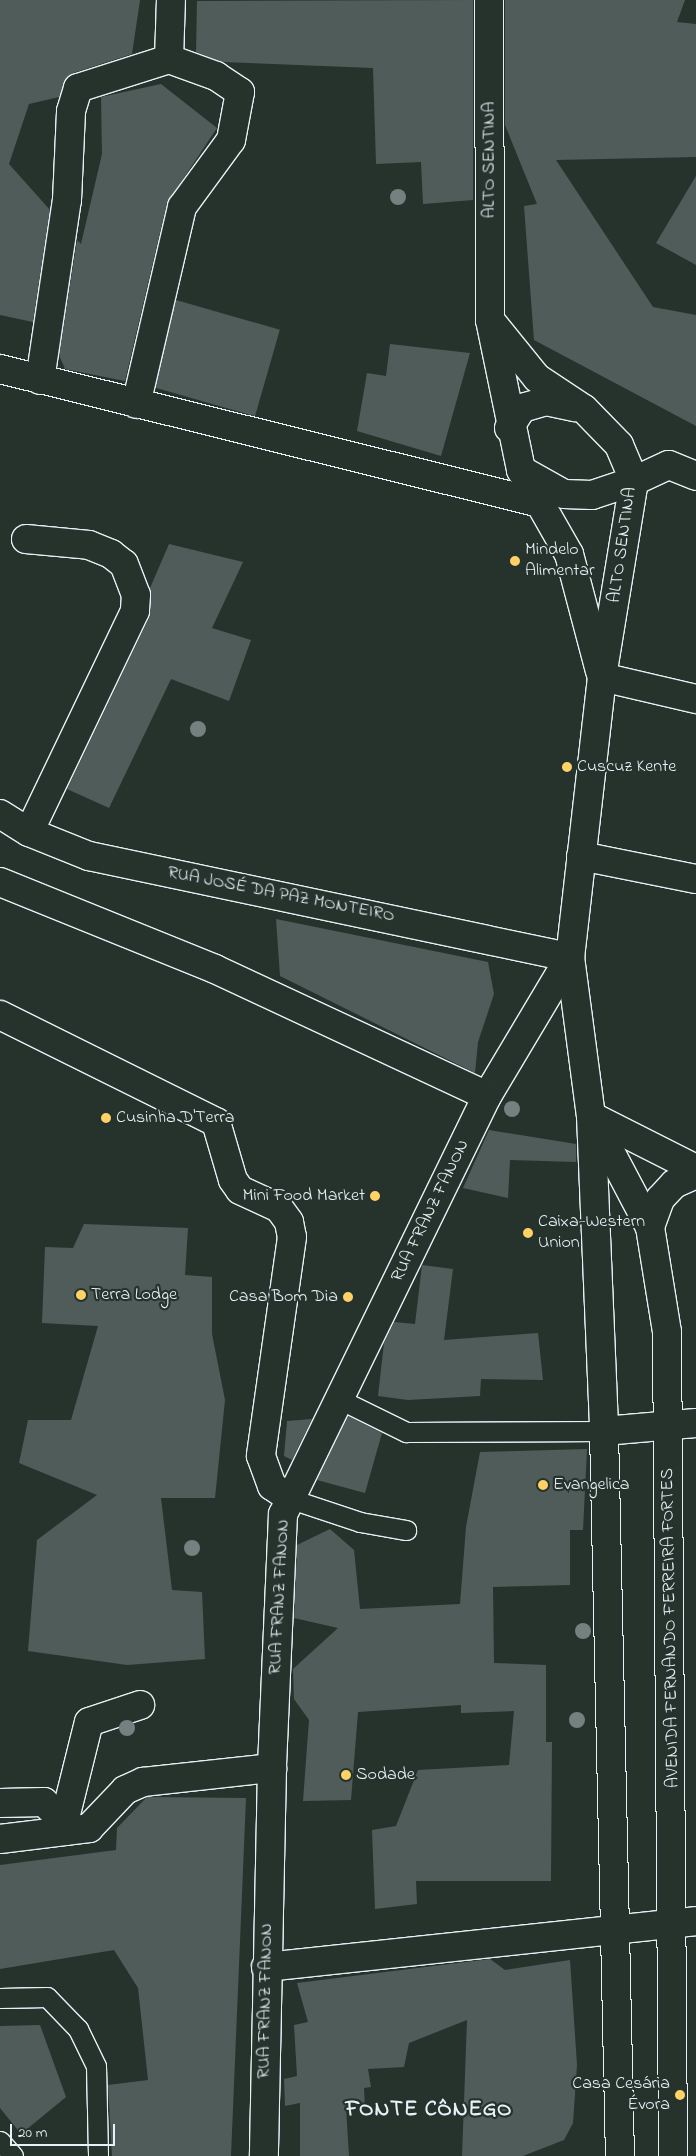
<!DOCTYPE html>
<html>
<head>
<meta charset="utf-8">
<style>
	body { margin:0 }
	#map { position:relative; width:696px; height:2156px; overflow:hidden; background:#26332d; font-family:"Indie Flower",sans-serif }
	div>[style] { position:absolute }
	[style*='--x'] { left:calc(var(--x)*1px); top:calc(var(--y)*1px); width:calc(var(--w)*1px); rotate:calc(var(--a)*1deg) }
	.building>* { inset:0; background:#505c59; transform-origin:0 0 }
	.roads { filter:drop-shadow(1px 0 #e8f1f8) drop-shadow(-1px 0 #e8f1f8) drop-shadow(0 1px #e8f1f8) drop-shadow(0 -1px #e8f1f8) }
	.lane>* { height:19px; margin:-9.5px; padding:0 9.5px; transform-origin:9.5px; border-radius:9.5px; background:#26332d }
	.street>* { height:28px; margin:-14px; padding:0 14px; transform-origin:14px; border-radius:14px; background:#26332d }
	.secondary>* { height:28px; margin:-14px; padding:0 14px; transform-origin:14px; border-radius:14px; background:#26332d }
	.trees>* { width:16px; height:16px; margin:-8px; border-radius:50%; background:#758080 }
	.dots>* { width:14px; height:14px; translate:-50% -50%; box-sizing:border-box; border:2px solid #26332d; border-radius:50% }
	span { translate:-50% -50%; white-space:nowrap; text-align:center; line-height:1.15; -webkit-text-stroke:4.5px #26332d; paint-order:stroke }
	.street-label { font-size:18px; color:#e8f1f8 }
	.poi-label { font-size:18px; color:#e8f1f8 }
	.left { translate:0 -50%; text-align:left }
	.right { translate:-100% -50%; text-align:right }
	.district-label { font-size:22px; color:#e8f1f8; font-weight:700; letter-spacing:1px }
	.scale { position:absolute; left:10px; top:2124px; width:105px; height:22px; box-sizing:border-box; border:2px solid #e8f1f8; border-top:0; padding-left:6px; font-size:15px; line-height:18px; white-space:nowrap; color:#e8f1f8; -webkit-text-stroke:4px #26332d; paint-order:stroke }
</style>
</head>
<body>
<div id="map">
	<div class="building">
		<div style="clip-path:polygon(0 0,140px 0,132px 54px,73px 73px,59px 97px,29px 104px,9px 164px,50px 210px,33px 322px,0 315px)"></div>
		<div style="clip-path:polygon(473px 0,473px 200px,423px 204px,421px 162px,376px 164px,373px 68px,222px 62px,196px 52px,197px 1px)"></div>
		<div style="clip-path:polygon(505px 0,685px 0,677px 22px,696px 24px,696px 157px,556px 160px,653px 307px,696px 315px,696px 426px,534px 340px,524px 206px,537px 204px,505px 125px)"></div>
		<div style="clip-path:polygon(161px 84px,217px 128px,167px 203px,125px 381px,65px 369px,59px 355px,77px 240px,81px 244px,102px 154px,101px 97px)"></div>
		<div style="clip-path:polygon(696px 176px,696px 265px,656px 243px)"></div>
		<div style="left:176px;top:300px;width:108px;height:90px;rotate:16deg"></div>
		<div style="clip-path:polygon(390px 344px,470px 353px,441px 456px,357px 431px,367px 373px,386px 376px)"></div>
		<div style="clip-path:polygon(169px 544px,243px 562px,212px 628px,251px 640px,229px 701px,171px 679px,109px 808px,67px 789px,149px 618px,150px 588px)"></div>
		<div style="clip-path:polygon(276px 919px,488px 962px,494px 994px,478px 1042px,475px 1073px,280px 976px)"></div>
		<div style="clip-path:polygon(489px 1130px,576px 1144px,576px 1162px,510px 1160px,508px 1198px,463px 1188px)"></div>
		<div style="clip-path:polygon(84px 1224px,188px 1228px,185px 1275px,212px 1277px,212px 1334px,225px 1400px,215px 1498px,161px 1498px,172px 1590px,202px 1592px,205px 1659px,127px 1665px,28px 1651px,37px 1540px,97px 1495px,19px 1463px,28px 1420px,71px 1420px,98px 1326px,42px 1323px,45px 1247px,73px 1248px)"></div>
		<div style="clip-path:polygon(422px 1265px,453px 1269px,444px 1340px,538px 1333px,543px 1380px,481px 1379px,480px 1396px,408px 1400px,378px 1396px,384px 1343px,394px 1322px,415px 1324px)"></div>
		<div style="clip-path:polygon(348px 1416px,382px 1433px,365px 1493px,317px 1480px)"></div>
		<div style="clip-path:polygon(312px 1419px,292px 1460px,284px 1456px,287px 1421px)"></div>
		<div style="clip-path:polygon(587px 1449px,583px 1530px,570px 1530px,570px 1585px,493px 1587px,494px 1663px,546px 1665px,546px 1742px,552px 1742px,551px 1881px,416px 1881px,417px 1904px,375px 1909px,372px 1830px,396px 1826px,418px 1770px,509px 1765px,514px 1711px,461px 1713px,461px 1705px,358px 1712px,351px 1800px,303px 1801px,309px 1720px,294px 1699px,293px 1669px,338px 1628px,294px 1618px,297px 1545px,330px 1529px,354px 1550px,360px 1609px,460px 1604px,466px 1527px,480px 1452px)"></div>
		<div style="clip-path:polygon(147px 1797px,246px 1798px,231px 2156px,112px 2156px,108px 2085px,148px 2080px,138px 1988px,114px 1950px,0 1969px,0 1865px,116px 1850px,117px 1828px)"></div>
		<div style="clip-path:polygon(490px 1959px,505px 1970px,570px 1960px,577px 2065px,573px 2123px,564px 2140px,523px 2156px,462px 2156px,467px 2020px,409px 2043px,404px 2067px,368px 2069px,371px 2087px,364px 2088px,365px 2108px,346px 2108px,349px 2156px,300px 2156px,300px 2103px,285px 2106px,284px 2079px,297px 2076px,294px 2025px,308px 2022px,297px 1983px)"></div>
		<div style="clip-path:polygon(40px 2025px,66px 2097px,21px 2134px,0 2108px,0 2026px)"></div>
	</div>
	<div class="roads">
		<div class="lane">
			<div style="--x:339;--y:1399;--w:75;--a:26.2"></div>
			<div style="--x:406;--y:1432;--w:198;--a:-0.3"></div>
			<div style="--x:291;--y:1499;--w:73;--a:18.4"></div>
			<div style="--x:360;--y:1522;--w:47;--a:9.9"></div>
			<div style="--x:0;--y:1998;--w:47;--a:-1.2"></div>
			<div style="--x:47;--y:1997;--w:45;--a:45.9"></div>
			<div style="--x:78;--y:2029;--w:41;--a:64.1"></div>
			<div style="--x:96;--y:2066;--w:90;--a:88.7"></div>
			<div style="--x:0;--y:2141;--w:20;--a:49"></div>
		</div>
		<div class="street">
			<div style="--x:169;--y:59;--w:59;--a:-88.1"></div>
			<div style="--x:0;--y:369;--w:552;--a:13.94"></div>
			<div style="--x:40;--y:380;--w:182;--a:-81.5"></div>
			<div style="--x:67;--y:200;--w:89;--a:-87.4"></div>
			<div style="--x:71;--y:111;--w:24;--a:-73"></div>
			<div style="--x:78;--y:88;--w:96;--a:-17.7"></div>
			<div style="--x:169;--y:59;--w:50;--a:19.9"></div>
			<div style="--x:216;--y:76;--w:29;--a:34"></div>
			<div style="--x:240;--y:92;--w:49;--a:100.6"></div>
			<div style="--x:231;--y:140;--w:83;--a:126.2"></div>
			<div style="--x:182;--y:207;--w:202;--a:103.1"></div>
			<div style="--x:634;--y:481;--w:38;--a:-25"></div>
			<div style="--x:669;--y:465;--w:29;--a:22"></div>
			<div style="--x:26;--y:539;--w:63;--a:5.4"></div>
			<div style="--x:89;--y:545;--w:24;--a:22"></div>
			<div style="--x:111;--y:554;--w:16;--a:38"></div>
			<div style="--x:124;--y:564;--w:33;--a:69"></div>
			<div style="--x:136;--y:595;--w:16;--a:94"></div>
			<div style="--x:135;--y:611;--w:245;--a:115.6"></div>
			<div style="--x:602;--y:677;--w:97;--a:13.2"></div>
			<div style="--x:0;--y:814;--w:34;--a:32"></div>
			<div style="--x:29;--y:832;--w:65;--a:21.8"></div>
			<div style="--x:89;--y:856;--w:491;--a:11.9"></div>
			<div style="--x:570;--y:957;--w:162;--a:120.8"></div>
			<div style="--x:487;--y:1096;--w:465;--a:116"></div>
			<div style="--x:283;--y:1514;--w:254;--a:92.5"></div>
			<div style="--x:272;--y:1768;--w:388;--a:91.2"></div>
			<div style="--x:581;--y:856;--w:117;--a:11.3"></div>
			<div style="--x:0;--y:882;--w:232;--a:22"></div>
			<div style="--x:215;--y:969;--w:300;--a:25"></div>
			<div style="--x:0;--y:1015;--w:241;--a:26.4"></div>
			<div style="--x:216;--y:1122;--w:60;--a:73.7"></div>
			<div style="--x:233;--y:1180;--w:12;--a:55"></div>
			<div style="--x:240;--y:1190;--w:43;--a:24.8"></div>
			<div style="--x:279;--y:1208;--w:17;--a:54"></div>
			<div style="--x:289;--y:1222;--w:15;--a:79"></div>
			<div style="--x:292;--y:1237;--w:221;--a:98.1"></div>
			<div style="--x:261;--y:1456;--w:32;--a:70"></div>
			<div style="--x:272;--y:1486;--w:23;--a:34"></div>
			<div style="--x:591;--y:1116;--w:118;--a:26.8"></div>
			<div style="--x:650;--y:1227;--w:30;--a:-70"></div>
			<div style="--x:660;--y:1199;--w:21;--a:-47"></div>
			<div style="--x:674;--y:1184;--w:24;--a:-24"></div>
			<div style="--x:604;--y:1431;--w:92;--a:-5"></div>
			<div style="--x:0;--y:1803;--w:44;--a:-1.3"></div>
			<div style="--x:44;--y:1802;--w:23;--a:45"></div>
			<div style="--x:60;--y:1818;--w:14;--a:69"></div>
			<div style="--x:63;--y:1826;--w:107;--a:-76"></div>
			<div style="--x:89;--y:1722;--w:54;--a:-18.4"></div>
			<div style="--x:0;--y:1839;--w:90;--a:-7"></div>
			<div style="--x:89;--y:1828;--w:52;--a:-46.5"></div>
			<div style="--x:125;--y:1790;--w:20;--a:-24"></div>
			<div style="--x:143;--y:1782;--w:130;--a:-6.2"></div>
			<div style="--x:266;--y:1967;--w:432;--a:-6.1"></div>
		</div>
		<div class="secondary">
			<div style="--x:489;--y:0;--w:320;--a:89.8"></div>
			<div style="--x:490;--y:320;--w:153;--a:78.3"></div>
			<div style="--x:521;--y:470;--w:97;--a:60.3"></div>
			<div style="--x:569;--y:554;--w:121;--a:75.2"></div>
			<div style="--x:490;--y:320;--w:75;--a:51"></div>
			<div style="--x:537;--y:378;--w:56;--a:33.4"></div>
			<div style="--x:584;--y:409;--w:50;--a:45.8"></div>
			<div style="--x:619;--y:445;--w:39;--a:67"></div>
			<div style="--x:634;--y:481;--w:199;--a:99.3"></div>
			<div style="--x:602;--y:677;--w:282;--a:96.5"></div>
			<div style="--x:570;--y:957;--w:160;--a:82.5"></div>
			<div style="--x:591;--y:1116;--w:315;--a:87.6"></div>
			<div style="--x:604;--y:1431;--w:725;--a:88.74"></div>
			<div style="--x:509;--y:428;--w:24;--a:-57"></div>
			<div style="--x:522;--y:408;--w:25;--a:-16"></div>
			<div style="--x:546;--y:401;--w:30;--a:12"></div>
			<div style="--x:521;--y:470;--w:49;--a:29.2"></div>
			<div style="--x:564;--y:494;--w:28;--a:2"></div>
			<div style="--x:592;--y:495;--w:44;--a:-18.4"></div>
			<div style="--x:594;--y:1121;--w:120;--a:62.2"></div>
			<div style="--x:650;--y:1227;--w:106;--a:80.8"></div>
			<div style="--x:667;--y:1332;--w:824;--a:89.58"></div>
		</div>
	</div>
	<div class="trees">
		<div style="left:398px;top:197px"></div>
		<div style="left:198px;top:729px"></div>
		<div style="left:512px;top:1109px"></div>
		<div style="left:192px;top:1548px"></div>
		<div style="left:583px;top:1631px"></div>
		<div style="left:577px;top:1720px"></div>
		<div style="left:127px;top:1728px"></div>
	</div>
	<div class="dots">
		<div style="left:515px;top:561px;background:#ffd166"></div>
		<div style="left:567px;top:767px;background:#ffd166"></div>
		<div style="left:106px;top:1118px;background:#ffd166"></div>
		<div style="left:375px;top:1196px;background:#ffd166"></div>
		<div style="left:528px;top:1233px;background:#ffd166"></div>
		<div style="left:81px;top:1295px;background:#ffd166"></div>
		<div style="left:348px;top:1297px;background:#ffd166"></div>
		<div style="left:543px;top:1485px;background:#ffd166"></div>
		<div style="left:346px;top:1775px;background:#ffd166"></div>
		<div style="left:680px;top:2095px;background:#ffd166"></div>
	</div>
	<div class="street-label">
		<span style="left:490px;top:160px;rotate:-90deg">ALTO SENTINA</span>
		<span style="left:623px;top:545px;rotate:-82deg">ALTO SENTINA</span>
		<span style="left:281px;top:895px;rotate:11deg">RUA JOSÉ DA PAZ MONTEIRO</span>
		<span style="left:431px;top:1211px;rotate:-64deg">RUA FRANZ FANON</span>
		<span style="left:280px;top:1597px;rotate:-87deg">RUA FRANZ FANON</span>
		<span style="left:671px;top:1628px;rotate:-91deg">AVENIDA FERNANDO FERREIRA FORTES</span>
		<span style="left:266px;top:2001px;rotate:-89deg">RUA FRANZ FANON</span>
	</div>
	<div class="poi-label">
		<span class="left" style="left:525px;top:561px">Mindelo<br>Alimentar</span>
		<span class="left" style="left:577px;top:767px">Cuscuz Kente</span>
		<span class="left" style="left:116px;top:1118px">Cusinha D'Terra</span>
		<span class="right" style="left:365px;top:1196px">Mini Food Market</span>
		<span class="left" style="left:538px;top:1233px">Caixa-Western<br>Union</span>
		<span class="left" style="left:91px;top:1295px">Terra Lodge</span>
		<span class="right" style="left:338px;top:1297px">Casa Bom Dia</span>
		<span class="left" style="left:553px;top:1485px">Evangelica</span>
		<span class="left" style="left:356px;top:1775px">Sodade</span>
		<span class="right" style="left:670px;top:2095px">Casa Cesária<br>Évora</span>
	</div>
	<div class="district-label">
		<span style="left:429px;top:2111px">FONTE CÔNEGO</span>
	</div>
	<div class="scale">20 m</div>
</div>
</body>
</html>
